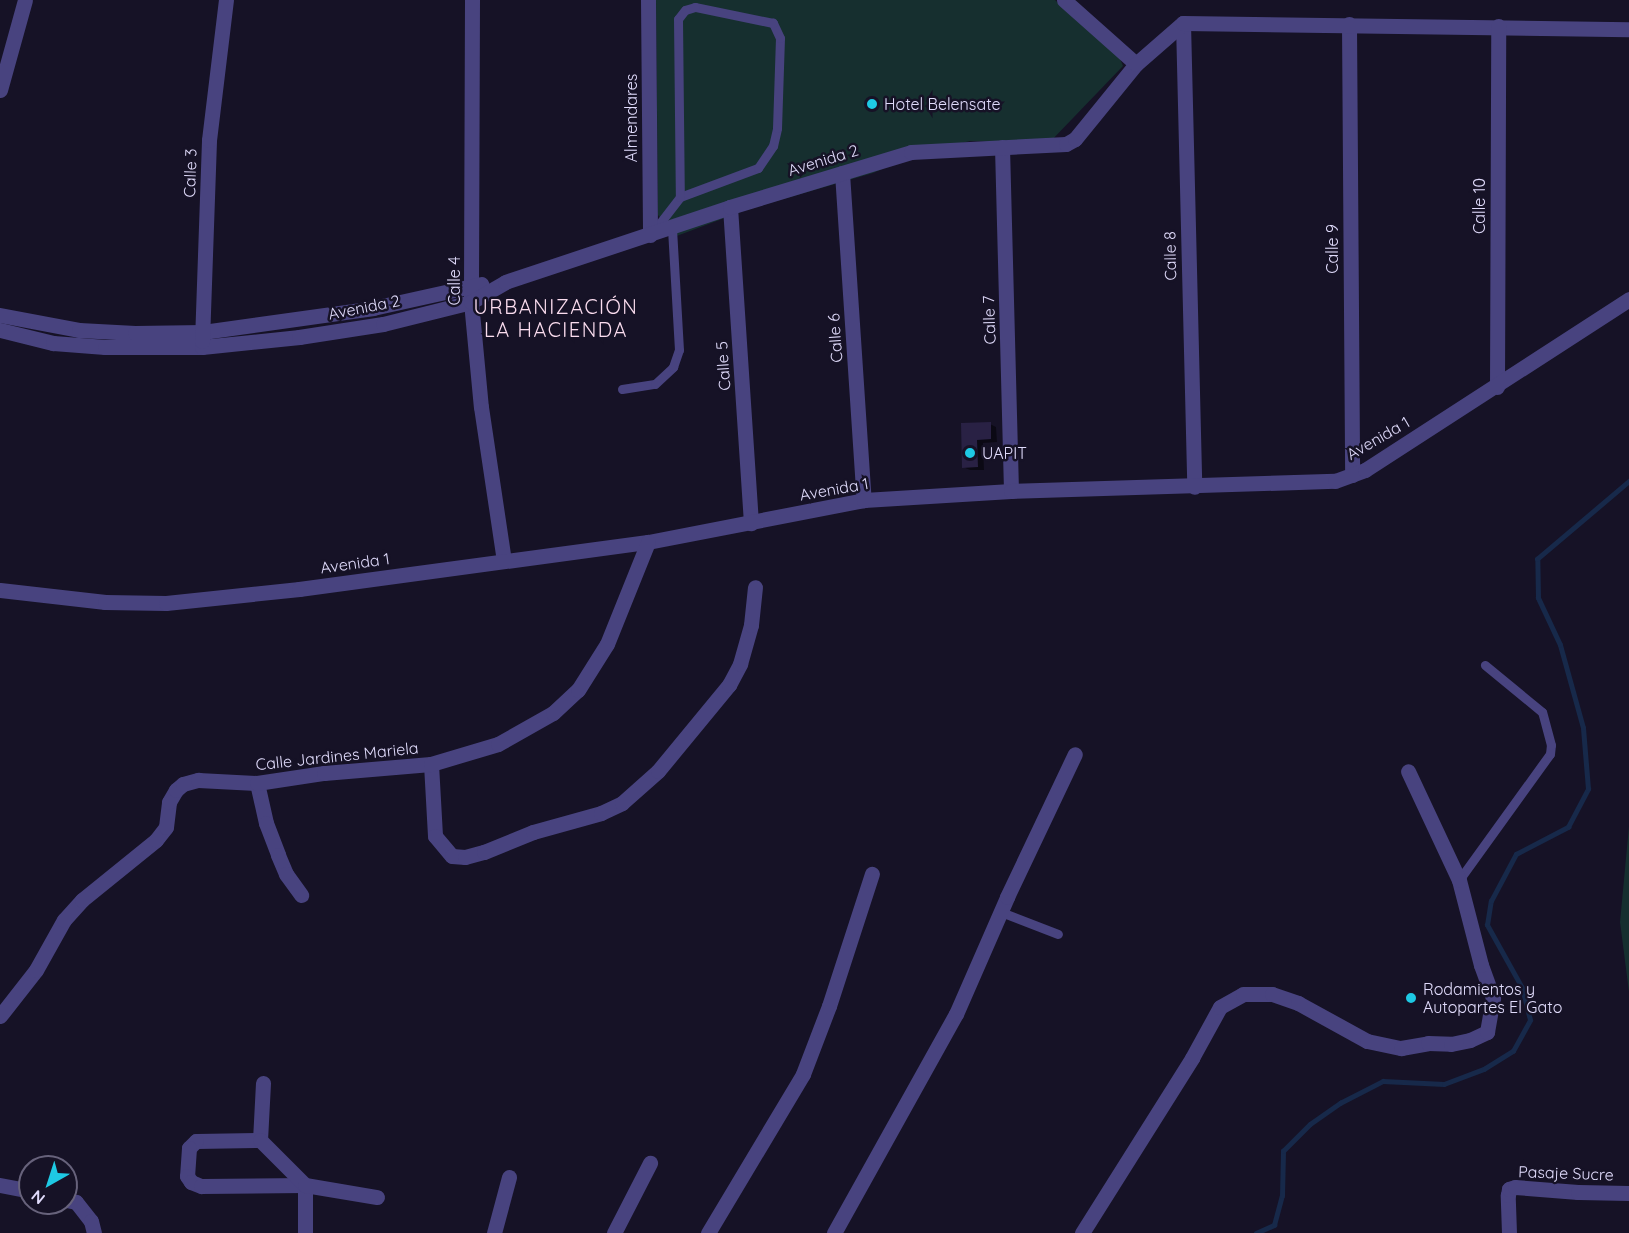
<!DOCTYPE html>
<html>
<head>
<meta charset="utf-8">
<style>
	body { margin:0 }
	#map { position:relative; width:1629px; height:1233px; overflow:hidden; background:#161226; font-family:Quicksand,sans-serif }
	div>[style] { position:absolute }
	[style*='--x'] { left:calc(var(--x)*1px); top:calc(var(--y)*1px); width:calc(var(--w)*1px); rotate:calc(var(--a)*1deg) }
	.green>* { inset:0; background:#162f2f }
	.shadow>* { inset:0; background:#0007 }
	.stream>* { height:4.5px; margin:-2.25px; padding:0 2.25px; transform-origin:2.25px; border-radius:2.25px; background:#17294a }
	.building>* { inset:0; background:#292144 }
	.service>* { height:9px; margin:-4.5px; padding:0 4.5px; transform-origin:4.5px; border-radius:4.5px; background:#48437f }
	.minor>* { height:15px; margin:-7.5px; padding:0 7.5px; transform-origin:7.5px; border-radius:7.5px; background:#48437f }
	.dots>* { width:16px; height:16px; translate:-50% -50%; box-sizing:border-box; border:3px solid #161226; border-radius:50% }
	span { translate:-50% -50%; white-space:nowrap; text-align:center; line-height:1.15; -webkit-text-stroke:5px #161226; paint-order:stroke }
	.poi-label { font-size:16px; color:#e0dbfb }
	.left { translate:0 -50%; text-align:left }
	.street-label { font-size:16px; color:#e0dbfb }
	.quarter-label { font-size:20px; color:#fbddef; letter-spacing:1.5px }
	.north { position:absolute; left:18px; top:1155px; width:60px; height:60px; box-sizing:border-box; background:#161226; border:2px solid #67627b; border-radius:50%; rotate:219deg; font-size:16px; font-weight:700; line-height:24px; text-align:center; color:#e0dbfb }
	.north::after { content:''; display:block; margin:auto; width:21px; height:27px; background:#1ec9e4; clip-path:polygon(50% 0,100% 100%,50% 72%,0 100%) }
</style>
</head>
<body>
<div id="map">
	<div class="green">
		<div style="clip-path:polygon(656px 0,1055px 0,1119px 56px,1123px 66px,1049px 143px,970px 141px,920px 153px,873px 173px,746px 210px,674px 237px,658px 215px)"></div>
		<div style="clip-path:polygon(1629px 826px,1629px 992px,1620px 922px)"></div>
	</div>
	<div class="shadow">
		<div style="clip-path:polygon(962px 424px,990px 424px,996px 427px,997px 442px,983px 443px,984px 470px,970px 470px,963px 467px)"></div>
	</div>
	<div class="stream">
		<div style="--x:1256;--y:1233;--w:20;--a:-24"></div>
		<div style="--x:1274;--y:1225;--w:30;--a:-75"></div>
		<div style="--x:1282;--y:1196;--w:45;--a:-88.7"></div>
		<div style="--x:1283;--y:1151;--w:38;--a:-45"></div>
		<div style="--x:1310;--y:1124;--w:37;--a:-35"></div>
		<div style="--x:1340;--y:1103;--w:48;--a:-27.1"></div>
		<div style="--x:1383;--y:1081;--w:61;--a:2.8"></div>
		<div style="--x:1444;--y:1084;--w:43;--a:-20.6"></div>
		<div style="--x:1484;--y:1069;--w:34;--a:-32"></div>
		<div style="--x:1513;--y:1051;--w:35;--a:-61"></div>
		<div style="--x:1530;--y:1020;--w:33;--a:-104"></div>
		<div style="--x:1522;--y:988;--w:72;--a:-119.1"></div>
		<div style="--x:1487;--y:925;--w:24;--a:-81"></div>
		<div style="--x:1491;--y:901;--w:53;--a:-62"></div>
		<div style="--x:1516;--y:854;--w:59;--a:-27.4"></div>
		<div style="--x:1568;--y:827;--w:43;--a:-62.2"></div>
		<div style="--x:1588;--y:789;--w:61;--a:-94.7"></div>
		<div style="--x:1583;--y:728;--w:86;--a:-105.5"></div>
		<div style="--x:1560;--y:645;--w:52;--a:-115.1"></div>
		<div style="--x:1538;--y:598;--w:39;--a:-91"></div>
		<div style="--x:1537;--y:559;--w:121;--a:-40.3"></div>
	</div>
	<div class="building">
		<div style="clip-path:polygon(991px 422px,991px 439px,977px 440px,978px 467px,962px 468px,961px 423px)"></div>
	</div>
	<div class="service">
		<div style="--x:653;--y:232;--w:44;--a:-52.4"></div>
		<div style="--x:680;--y:197;--w:83;--a:-20.4"></div>
		<div style="--x:758;--y:168;--w:27;--a:-56"></div>
		<div style="--x:773;--y:146;--w:18;--a:-77"></div>
		<div style="--x:777;--y:128;--w:90;--a:-88.1"></div>
		<div style="--x:780;--y:38;--w:17;--a:-115"></div>
		<div style="--x:773;--y:23;--w:80;--a:-168.4"></div>
		<div style="--x:695;--y:7;--w:10;--a:163"></div>
		<div style="--x:685;--y:10;--w:11;--a:128"></div>
		<div style="--x:678;--y:19;--w:178;--a:89.4"></div>
		<div style="--x:622;--y:389;--w:33;--a:-9"></div>
		<div style="--x:655;--y:384;--w:25;--a:-43"></div>
		<div style="--x:673;--y:367;--w:18;--a:-71"></div>
		<div style="--x:679;--y:350;--w:123;--a:-93.3"></div>
		<div style="--x:1459;--y:880;--w:155;--a:-54.2"></div>
		<div style="--x:1550;--y:754;--w:9;--a:-84"></div>
		<div style="--x:1551;--y:745;--w:34;--a:-105"></div>
		<div style="--x:1542;--y:712;--w:74;--a:-140.5"></div>
		<div style="--x:1001;--y:912;--w:61;--a:21.1"></div>
	</div>
	<div class="minor">
		<div style="--x:472;--y:0;--w:302;--a:90.2"></div>
		<div style="--x:471;--y:302;--w:105;--a:84.6"></div>
		<div style="--x:481;--y:407;--w:155;--a:81.5"></div>
		<div style="--x:648;--y:0;--w:235;--a:89.5"></div>
		<div style="--x:1064;--y:0;--w:96;--a:41.6"></div>
		<div style="--x:1183;--y:23;--w:464;--a:88.6"></div>
		<div style="--x:1349;--y:24;--w:451;--a:89.6"></div>
		<div style="--x:0;--y:90;--w:93;--a:-74.5"></div>
		<div style="--x:1002;--y:147;--w:344;--a:88.5"></div>
		<div style="--x:842;--y:173;--w:328;--a:86.2"></div>
		<div style="--x:730;--y:207;--w:317;--a:86.2"></div>
		<div style="--x:0;--y:315;--w:80;--a:10.8"></div>
		<div style="--x:79;--y:330;--w:56;--a:3.1"></div>
		<div style="--x:135;--y:333;--w:68;--a:-0.8"></div>
		<div style="--x:203;--y:332;--w:172;--a:-8"></div>
		<div style="--x:373;--y:308;--w:111;--a:-12.5"></div>
		<div style="--x:0;--y:330;--w:55;--a:13.8"></div>
		<div style="--x:53;--y:343;--w:52;--a:4.4"></div>
		<div style="--x:105;--y:347;--w:97;--a:0"></div>
		<div style="--x:202;--y:347;--w:98;--a:-5.9"></div>
		<div style="--x:299;--y:337;--w:85;--a:-8.8"></div>
		<div style="--x:383;--y:324;--w:91;--a:-14"></div>
		<div style="--x:471;--y:302;--w:39;--a:-30"></div>
		<div style="--x:505;--y:282;--w:237;--a:-18.4"></div>
		<div style="--x:730;--y:207;--w:189;--a:-16.9"></div>
		<div style="--x:911;--y:152;--w:155;--a:-3"></div>
		<div style="--x:1066;--y:144;--w:10;--a:-29"></div>
		<div style="--x:1075;--y:139;--w:97;--a:-50.9"></div>
		<div style="--x:1136;--y:64;--w:62;--a:-41.1"></div>
		<div style="--x:1183;--y:23;--w:446;--a:0.8"></div>
		<div style="--x:202;--y:341;--w:201;--a:-88"></div>
		<div style="--x:209;--y:140;--w:141;--a:-83.1"></div>
		<div style="--x:1497;--y:387;--w:361;--a:-89.8"></div>
		<div style="--x:0;--y:590;--w:106;--a:6.5"></div>
		<div style="--x:105;--y:602;--w:61;--a:0.9"></div>
		<div style="--x:166;--y:603;--w:134;--a:-6"></div>
		<div style="--x:299;--y:589;--w:352;--a:-7.7"></div>
		<div style="--x:648;--y:542;--w:220;--a:-11"></div>
		<div style="--x:864;--y:500;--w:147;--a:-3.5"></div>
		<div style="--x:1011;--y:491;--w:324;--a:-1.8"></div>
		<div style="--x:1335;--y:481;--w:32;--a:-20"></div>
		<div style="--x:1365;--y:470;--w:315;--a:-32.9"></div>
		<div style="--x:431;--y:764;--w:72;--a:86.8"></div>
		<div style="--x:435;--y:836;--w:26;--a:50"></div>
		<div style="--x:452;--y:856;--w:13;--a:4"></div>
		<div style="--x:465;--y:857;--w:20;--a:-15"></div>
		<div style="--x:484;--y:852;--w:53;--a:-22.2"></div>
		<div style="--x:533;--y:832;--w:71;--a:-15.6"></div>
		<div style="--x:601;--y:813;--w:23;--a:-25"></div>
		<div style="--x:622;--y:803;--w:48;--a:-41.6"></div>
		<div style="--x:658;--y:771;--w:112;--a:-50.5"></div>
		<div style="--x:729;--y:685;--w:24;--a:-62"></div>
		<div style="--x:740;--y:664;--w:41;--a:-74.2"></div>
		<div style="--x:751;--y:625;--w:38;--a:-84"></div>
		<div style="--x:257;--y:783;--w:41;--a:77.3"></div>
		<div style="--x:266;--y:823;--w:34;--a:69"></div>
		<div style="--x:278;--y:855;--w:21;--a:67"></div>
		<div style="--x:286;--y:874;--w:26;--a:54"></div>
		<div style="--x:0;--y:1016;--w:58;--a:-52"></div>
		<div style="--x:36;--y:970;--w:57;--a:-60.8"></div>
		<div style="--x:64;--y:920;--w:27;--a:-48"></div>
		<div style="--x:82;--y:900;--w:95;--a:-39"></div>
		<div style="--x:156;--y:840;--w:16;--a:-52"></div>
		<div style="--x:166;--y:827;--w:25;--a:-83"></div>
		<div style="--x:169;--y:802;--w:14;--a:-60"></div>
		<div style="--x:176;--y:790;--w:9;--a:-41"></div>
		<div style="--x:183;--y:784;--w:16;--a:-15"></div>
		<div style="--x:198;--y:780;--w:59;--a:2.9"></div>
		<div style="--x:257;--y:783;--w:68;--a:-8.5"></div>
		<div style="--x:324;--y:773;--w:107;--a:-4.8"></div>
		<div style="--x:431;--y:764;--w:70;--a:-16.6"></div>
		<div style="--x:498;--y:744;--w:63;--a:-29.4"></div>
		<div style="--x:553;--y:713;--w:34;--a:-43"></div>
		<div style="--x:578;--y:690;--w:54;--a:-57.8"></div>
		<div style="--x:607;--y:644;--w:110;--a:-68.1"></div>
		<div style="--x:263;--y:1083;--w:57;--a:93"></div>
		<div style="--x:260;--y:1140;--w:64;--a:179.1"></div>
		<div style="--x:196;--y:1141;--w:10;--a:135"></div>
		<div style="--x:189;--y:1148;--w:28;--a:94"></div>
		<div style="--x:187;--y:1176;--w:7;--a:56"></div>
		<div style="--x:191;--y:1182;--w:11;--a:22"></div>
		<div style="--x:201;--y:1186;--w:104;--a:-0.6"></div>
		<div style="--x:305;--y:1185;--w:48;--a:90"></div>
		<div style="--x:260;--y:1140;--w:64;--a:45"></div>
		<div style="--x:305;--y:1185;--w:73;--a:9.5"></div>
		<div style="--x:0;--y:1185;--w:31;--a:11"></div>
		<div style="--x:66;--y:1200;--w:10;--a:11"></div>
		<div style="--x:76;--y:1202;--w:24;--a:52"></div>
		<div style="--x:91;--y:1221;--w:12;--a:76"></div>
		<div style="--x:494;--y:1233;--w:58;--a:-75"></div>
		<div style="--x:614;--y:1233;--w:79;--a:-62.8"></div>
		<div style="--x:708;--y:1233;--w:185;--a:-59.1"></div>
		<div style="--x:803;--y:1074;--w:73;--a:-69.1"></div>
		<div style="--x:829;--y:1006;--w:139;--a:-72"></div>
		<div style="--x:834;--y:1233;--w:251;--a:-60.9"></div>
		<div style="--x:956;--y:1014;--w:128;--a:-66.4"></div>
		<div style="--x:1007;--y:897;--w:158;--a:-64.6"></div>
		<div style="--x:1082;--y:1233;--w:207;--a:-57.8"></div>
		<div style="--x:1192;--y:1058;--w:58;--a:-61.2"></div>
		<div style="--x:1220;--y:1007;--w:26;--a:-29"></div>
		<div style="--x:1243;--y:994;--w:29;--a:0"></div>
		<div style="--x:1272;--y:994;--w:28;--a:19"></div>
		<div style="--x:1298;--y:1003;--w:79;--a:28.8"></div>
		<div style="--x:1367;--y:1041;--w:35;--a:12"></div>
		<div style="--x:1401;--y:1048;--w:27;--a:-10"></div>
		<div style="--x:1428;--y:1043;--w:23;--a:2"></div>
		<div style="--x:1451;--y:1044;--w:19;--a:-12"></div>
		<div style="--x:1470;--y:1040;--w:19;--a:-25"></div>
		<div style="--x:1487;--y:1032;--w:35;--a:-80"></div>
		<div style="--x:1493;--y:998;--w:35;--a:-110"></div>
		<div style="--x:1481;--y:965;--w:88;--a:-104.5"></div>
		<div style="--x:1459;--y:880;--w:120;--a:-115.1"></div>
		<div style="--x:1509;--y:1233;--w:38;--a:-92"></div>
		<div style="--x:1508;--y:1195;--w:6;--a:-81"></div>
		<div style="--x:1509;--y:1189;--w:6;--a:-18"></div>
		<div style="--x:1515;--y:1187;--w:63;--a:4.5"></div>
		<div style="--x:1578;--y:1192;--w:51;--a:1.1"></div>
	</div>
	<div class="dots">
		<div style="left:872px;top:104px;background:#1ec9e4"></div>
		<div style="left:970px;top:453px;background:#1ec9e4"></div>
		<div style="left:1411px;top:998px;background:#1ec9e4"></div>
	</div>
	<div class="poi-label">
		<span class="left" style="left:884px;top:104px">Hotel Belensate</span>
		<span class="left" style="left:982px;top:453px">UAPIT</span>
		<span class="left" style="left:1423px;top:998px">Rodamientos y<br>Autopartes El Gato</span>
	</div>
	<div class="street-label">
		<span style="left:631px;top:118px;rotate:-90deg">Almendares</span>
		<span style="left:823px;top:160px;rotate:-17deg">Avenida 2</span>
		<span style="left:190px;top:173px;rotate:-88deg">Calle 3</span>
		<span style="left:1479px;top:206px;rotate:-90deg">Calle 10</span>
		<span style="left:1332px;top:249px;rotate:-90deg">Calle 9</span>
		<span style="left:1170px;top:256px;rotate:-91deg">Calle 8</span>
		<span style="left:454px;top:281px;rotate:-90deg">Calle 4</span>
		<span style="left:364px;top:307px;rotate:-11deg">Avenida 2</span>
		<span style="left:989px;top:320px;rotate:-92deg">Calle 7</span>
		<span style="left:835px;top:338px;rotate:-94deg">Calle 6</span>
		<span style="left:723px;top:366px;rotate:-94deg">Calle 5</span>
		<span style="left:1378px;top:438px;rotate:-30deg">Avenida 1</span>
		<span style="left:834px;top:489px;rotate:-10deg">Avenida 1</span>
		<span style="left:355px;top:563px;rotate:-8deg">Avenida 1</span>
		<span style="left:337px;top:756px;rotate:-6deg">Calle Jardines Mariela</span>
		<span style="left:1566px;top:1173px;rotate:2deg">Pasaje Sucre</span>
	</div>
	<div class="quarter-label">
		<span style="left:556px;top:318px">URBANIZACIÓN<br>LA HACIENDA</span>
	</div>
	<div class="north">N</div>
</div>
</body>
</html>
